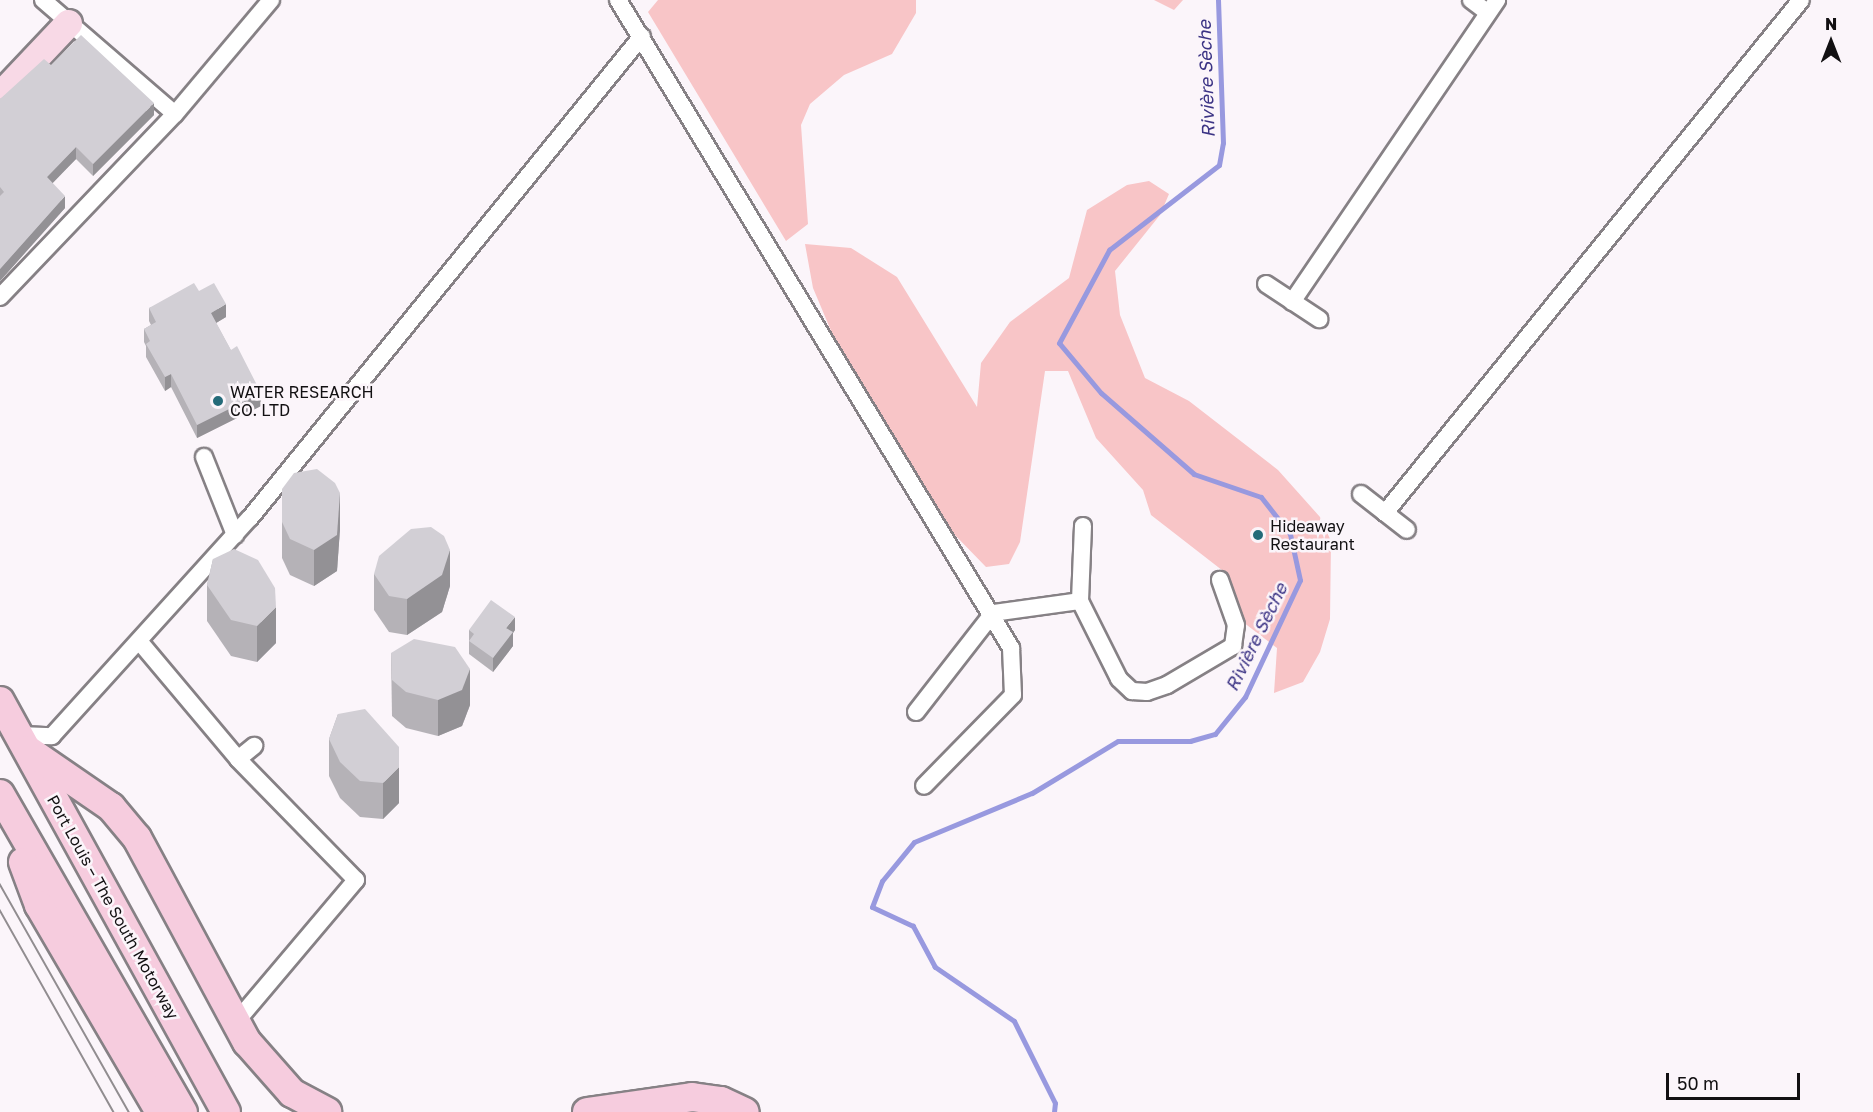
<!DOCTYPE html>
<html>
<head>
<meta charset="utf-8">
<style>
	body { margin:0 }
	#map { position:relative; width:1873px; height:1112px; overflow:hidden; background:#fbf5fa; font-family:"Golos Text",sans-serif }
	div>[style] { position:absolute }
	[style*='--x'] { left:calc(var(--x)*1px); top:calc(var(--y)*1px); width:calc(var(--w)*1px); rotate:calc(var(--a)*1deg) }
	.green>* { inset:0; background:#f8c5c7 }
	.stream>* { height:5px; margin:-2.5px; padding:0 2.5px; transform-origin:2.5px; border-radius:2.5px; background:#9899df }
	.roads { filter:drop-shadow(2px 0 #868185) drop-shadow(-2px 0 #868185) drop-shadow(0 2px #868185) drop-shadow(0 -2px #868185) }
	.minor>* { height:16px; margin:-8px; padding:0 8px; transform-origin:8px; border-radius:8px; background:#fff }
	.primary>* { height:27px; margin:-13.5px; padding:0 13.5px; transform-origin:13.5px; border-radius:13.5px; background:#f8d9e6 }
	.trunk>* { height:28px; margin:-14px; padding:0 14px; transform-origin:14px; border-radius:14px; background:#f6ccde }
	.tram>* { height:1.5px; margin:-0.75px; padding:0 0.75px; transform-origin:0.75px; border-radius:0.75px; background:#918d90 }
	.wall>* { inset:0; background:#b5b2b7 }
	.shaded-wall>* { inset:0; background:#939195 }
	.building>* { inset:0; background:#d2cfd5 }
	.dots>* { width:16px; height:16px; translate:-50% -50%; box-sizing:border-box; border:3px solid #fbf5fa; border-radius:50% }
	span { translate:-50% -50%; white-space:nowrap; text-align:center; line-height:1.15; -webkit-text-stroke:5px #fbf5fa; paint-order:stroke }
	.poi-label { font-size:16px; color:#121012 }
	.left { translate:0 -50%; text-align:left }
	.street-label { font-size:16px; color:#121012 }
	.water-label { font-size:18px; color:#3c3485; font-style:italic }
	.north { position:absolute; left:1801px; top:12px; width:60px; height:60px; -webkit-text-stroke:4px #fbf5fa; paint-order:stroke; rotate:0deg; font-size:16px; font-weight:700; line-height:24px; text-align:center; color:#121012 }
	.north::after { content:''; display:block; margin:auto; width:21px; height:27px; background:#121012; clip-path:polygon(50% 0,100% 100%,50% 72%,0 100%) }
	.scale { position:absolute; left:1666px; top:1073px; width:134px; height:27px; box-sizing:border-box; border:3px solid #121012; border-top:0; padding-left:8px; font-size:18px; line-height:21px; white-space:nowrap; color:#121012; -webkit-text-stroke:4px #fbf5fa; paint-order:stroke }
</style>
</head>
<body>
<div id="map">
	<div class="green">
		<div style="clip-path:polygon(658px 0,916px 0,916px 13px,892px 54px,844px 75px,810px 104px,801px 125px,808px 224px,786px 241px,648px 12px)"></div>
		<div style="clip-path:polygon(1154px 0,1183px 0,1174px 10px)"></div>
		<div style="clip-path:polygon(1149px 181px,1169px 194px,1160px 215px,1115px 271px,1120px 315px,1145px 378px,1189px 401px,1278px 470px,1320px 517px,1331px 541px,1330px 619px,1320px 652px,1303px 682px,1274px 693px,1277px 648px,1239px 619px,1227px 574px,1151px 515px,1143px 490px,1096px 438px,1068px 371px,1045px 371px,1020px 542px,1009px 564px,986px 567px,952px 532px,840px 352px,813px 288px,805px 244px,851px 248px,897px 277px,977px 407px,981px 363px,1010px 322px,1069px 278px,1087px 210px,1127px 185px)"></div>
	</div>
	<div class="stream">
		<div style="--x:1054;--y:1112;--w:9;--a:-84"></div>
		<div style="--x:1055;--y:1103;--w:92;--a:-116.6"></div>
		<div style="--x:1014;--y:1021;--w:96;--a:-145.6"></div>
		<div style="--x:935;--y:967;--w:47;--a:-118.2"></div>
		<div style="--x:913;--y:926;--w:45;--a:-155.1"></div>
		<div style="--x:872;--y:907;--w:28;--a:-69"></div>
		<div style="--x:882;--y:881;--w:50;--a:-50.6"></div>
		<div style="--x:914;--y:842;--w:128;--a:-22.6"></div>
		<div style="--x:1032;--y:793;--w:100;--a:-31.2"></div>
		<div style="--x:1118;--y:741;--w:72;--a:0"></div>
		<div style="--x:1190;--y:741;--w:26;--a:-16"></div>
		<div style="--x:1215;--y:734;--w:48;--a:-51"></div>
		<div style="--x:1245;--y:697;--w:129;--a:-64.8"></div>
		<div style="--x:1300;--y:580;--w:47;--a:-102.3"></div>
		<div style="--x:1290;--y:534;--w:47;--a:-128.1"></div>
		<div style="--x:1261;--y:497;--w:71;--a:-161.1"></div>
		<div style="--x:1194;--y:474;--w:123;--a:-138.9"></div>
		<div style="--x:1101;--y:393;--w:65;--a:-130"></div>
		<div style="--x:1059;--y:343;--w:106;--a:-61.7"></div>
		<div style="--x:1109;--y:250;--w:139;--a:-37.7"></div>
		<div style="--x:1219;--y:165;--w:22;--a:-80"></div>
		<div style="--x:1223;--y:143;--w:143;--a:-92"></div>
	</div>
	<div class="roads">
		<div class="minor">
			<div style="--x:43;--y:0;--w:174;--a:40.8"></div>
			<div style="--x:618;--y:0;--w:758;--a:58.76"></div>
			<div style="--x:1011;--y:648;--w:47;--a:87.6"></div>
			<div style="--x:1013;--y:695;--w:127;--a:134.4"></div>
			<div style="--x:1471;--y:0;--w:20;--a:37"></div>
			<div style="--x:1266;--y:284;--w:64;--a:33.4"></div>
			<div style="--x:0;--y:297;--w:253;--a:-46.3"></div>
			<div style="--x:175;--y:114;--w:149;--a:-49.9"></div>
			<div style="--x:1292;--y:302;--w:365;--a:-55.8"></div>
			<div style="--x:204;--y:457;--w:84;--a:68.3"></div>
			<div style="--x:1361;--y:494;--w:58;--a:38"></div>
			<div style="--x:1385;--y:513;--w:660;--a:-50.96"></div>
			<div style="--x:1083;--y:526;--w:75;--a:92.3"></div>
			<div style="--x:1080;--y:601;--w:87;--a:63.4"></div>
			<div style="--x:1119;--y:679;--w:18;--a:43"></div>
			<div style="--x:1132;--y:691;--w:15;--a:4"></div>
			<div style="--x:1147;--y:692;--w:21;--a:-19"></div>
			<div style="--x:1167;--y:685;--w:77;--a:-30.6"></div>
			<div style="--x:1233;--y:646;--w:21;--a:-82"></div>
			<div style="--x:1236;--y:625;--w:48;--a:-109.6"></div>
			<div style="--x:139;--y:641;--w:154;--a:50"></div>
			<div style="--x:238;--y:759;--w:21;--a:-39"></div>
			<div style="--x:916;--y:712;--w:125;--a:-52.1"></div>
			<div style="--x:993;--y:613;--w:88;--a:-7.9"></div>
			<div style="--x:19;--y:735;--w:33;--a:2"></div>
			<div style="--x:52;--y:736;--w:294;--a:-47.8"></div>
			<div style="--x:250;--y:518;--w:621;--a:-50.88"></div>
			<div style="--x:236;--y:1022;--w:186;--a:-49.8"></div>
			<div style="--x:356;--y:880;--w:169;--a:-134.3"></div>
		</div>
		<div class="primary">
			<div style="--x:0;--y:95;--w:99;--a:-46.6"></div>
		</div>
		<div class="trunk">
			<div style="--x:0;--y:701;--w:469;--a:61.2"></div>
			<div style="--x:28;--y:750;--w:101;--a:34.5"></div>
			<div style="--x:111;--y:807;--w:40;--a:50"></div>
			<div style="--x:137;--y:838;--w:232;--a:61.7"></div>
			<div style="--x:247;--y:1042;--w:68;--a:48.6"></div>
			<div style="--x:292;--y:1093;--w:40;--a:28"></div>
			<div style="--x:0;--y:794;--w:367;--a:60.1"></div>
			<div style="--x:23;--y:862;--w:46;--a:69.6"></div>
			<div style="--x:39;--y:905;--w:240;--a:59.7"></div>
			<div style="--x:587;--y:1112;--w:106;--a:-8.1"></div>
			<div style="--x:692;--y:1097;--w:29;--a:8"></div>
			<div style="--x:721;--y:1101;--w:26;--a:25"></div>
		</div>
	</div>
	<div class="tram">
		<div style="--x:0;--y:884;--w:262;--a:60.5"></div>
		<div style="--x:0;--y:910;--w:232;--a:60.6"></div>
	</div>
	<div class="wall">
		<div style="clip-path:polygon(51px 65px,154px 115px,93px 176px,76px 159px,52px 183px,65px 208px,0 281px,0 99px)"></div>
		<div style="clip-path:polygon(199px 291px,226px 317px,216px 323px,261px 406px,197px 438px,171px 387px,165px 391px,146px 357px,146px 346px,144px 342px,144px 329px,151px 325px,149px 321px,149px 308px)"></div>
		<div style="clip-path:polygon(282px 489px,340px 529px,337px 571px,314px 586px,290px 575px,282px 558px)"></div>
		<div style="clip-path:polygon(213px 559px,276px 643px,257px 662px,231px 656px,207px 621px,207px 585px)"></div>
		<div style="clip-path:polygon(374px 574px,450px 586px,442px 612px,407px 635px,389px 632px,374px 610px)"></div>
		<div style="clip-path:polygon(469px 630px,515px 630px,513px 633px,513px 646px,493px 672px,469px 654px)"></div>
		<div style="clip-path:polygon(391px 653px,470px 705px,462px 726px,438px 736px,406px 728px,392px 716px)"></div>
		<div style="clip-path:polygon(338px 714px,399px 803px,383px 819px,360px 817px,340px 798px,329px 776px,329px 739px)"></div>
	</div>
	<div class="shaded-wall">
		<div style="clip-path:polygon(154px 103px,154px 115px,93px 176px,93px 164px)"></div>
		<div style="clip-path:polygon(76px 147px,76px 159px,47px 189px,47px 177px)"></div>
		<div style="clip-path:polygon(65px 196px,65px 208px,0 281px,0 269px)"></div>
		<div style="clip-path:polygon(226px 304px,226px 317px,211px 326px,211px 313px)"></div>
		<div style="clip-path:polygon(171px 374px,171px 387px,165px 391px,165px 377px)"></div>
		<div style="clip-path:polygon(261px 393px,261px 406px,197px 438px,197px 425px)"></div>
		<div style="clip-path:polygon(340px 493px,340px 529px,337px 571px,314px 586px,314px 550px)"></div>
		<div style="clip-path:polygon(450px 550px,450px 586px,442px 612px,407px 635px,407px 599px)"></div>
		<div style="clip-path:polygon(276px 607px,276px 643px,257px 662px,257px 626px)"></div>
		<div style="clip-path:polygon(515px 617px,515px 630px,513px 633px,513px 646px,493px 672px,493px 658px,506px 628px)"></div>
		<div style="clip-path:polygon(470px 669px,470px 705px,462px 726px,438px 736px,438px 700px)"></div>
		<div style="clip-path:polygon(399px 767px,399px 803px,383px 819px,383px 783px)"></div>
	</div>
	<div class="building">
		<div style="clip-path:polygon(81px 35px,154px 103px,93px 164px,76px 147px,47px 177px,65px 196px,0 269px,0 196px,4px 192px,0 187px,0 99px,44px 59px,51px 65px)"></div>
		<div style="clip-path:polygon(194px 283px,199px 291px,214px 283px,226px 304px,211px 313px,231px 350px,237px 346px,261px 393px,197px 425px,171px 374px,165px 377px,146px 344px,150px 341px,144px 329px,156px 322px,149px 308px)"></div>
		<div style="clip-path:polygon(317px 469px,335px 483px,340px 493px,337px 535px,314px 550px,290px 539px,282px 522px,282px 489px,294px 473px)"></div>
		<div style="clip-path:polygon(431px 527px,444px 536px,450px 550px,442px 575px,407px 599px,389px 596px,374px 574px,379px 556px,411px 529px)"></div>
		<div style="clip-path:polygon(234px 549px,258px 560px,275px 588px,276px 607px,257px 626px,231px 620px,207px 585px,213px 559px)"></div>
		<div style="clip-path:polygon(491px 600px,515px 617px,506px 628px,513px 632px,493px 658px,469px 641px,474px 634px,469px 630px)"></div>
		<div style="clip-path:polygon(414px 639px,455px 647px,470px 669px,462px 690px,438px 700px,406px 692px,392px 680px,391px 653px)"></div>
		<div style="clip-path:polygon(365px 709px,399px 747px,399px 767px,383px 783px,360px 781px,340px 762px,329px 739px,338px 714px)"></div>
	</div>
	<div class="dots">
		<div style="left:218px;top:401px;background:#246b79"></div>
		<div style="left:1258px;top:535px;background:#246b79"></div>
	</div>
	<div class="poi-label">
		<span class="left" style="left:230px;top:401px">WATER RESEARCH<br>CO. LTD</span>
		<span class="left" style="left:1270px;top:535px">Hideaway<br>Restaurant</span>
	</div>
	<div class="street-label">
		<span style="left:113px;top:907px;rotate:61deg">Port Louis – The South Motorway</span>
	</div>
	<div class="water-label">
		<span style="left:1206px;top:79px;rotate:-92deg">Rivière Sèche</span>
		<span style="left:1256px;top:637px;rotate:-64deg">Rivière Sèche</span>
	</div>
	<div class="north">N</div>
	<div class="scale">50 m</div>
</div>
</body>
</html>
